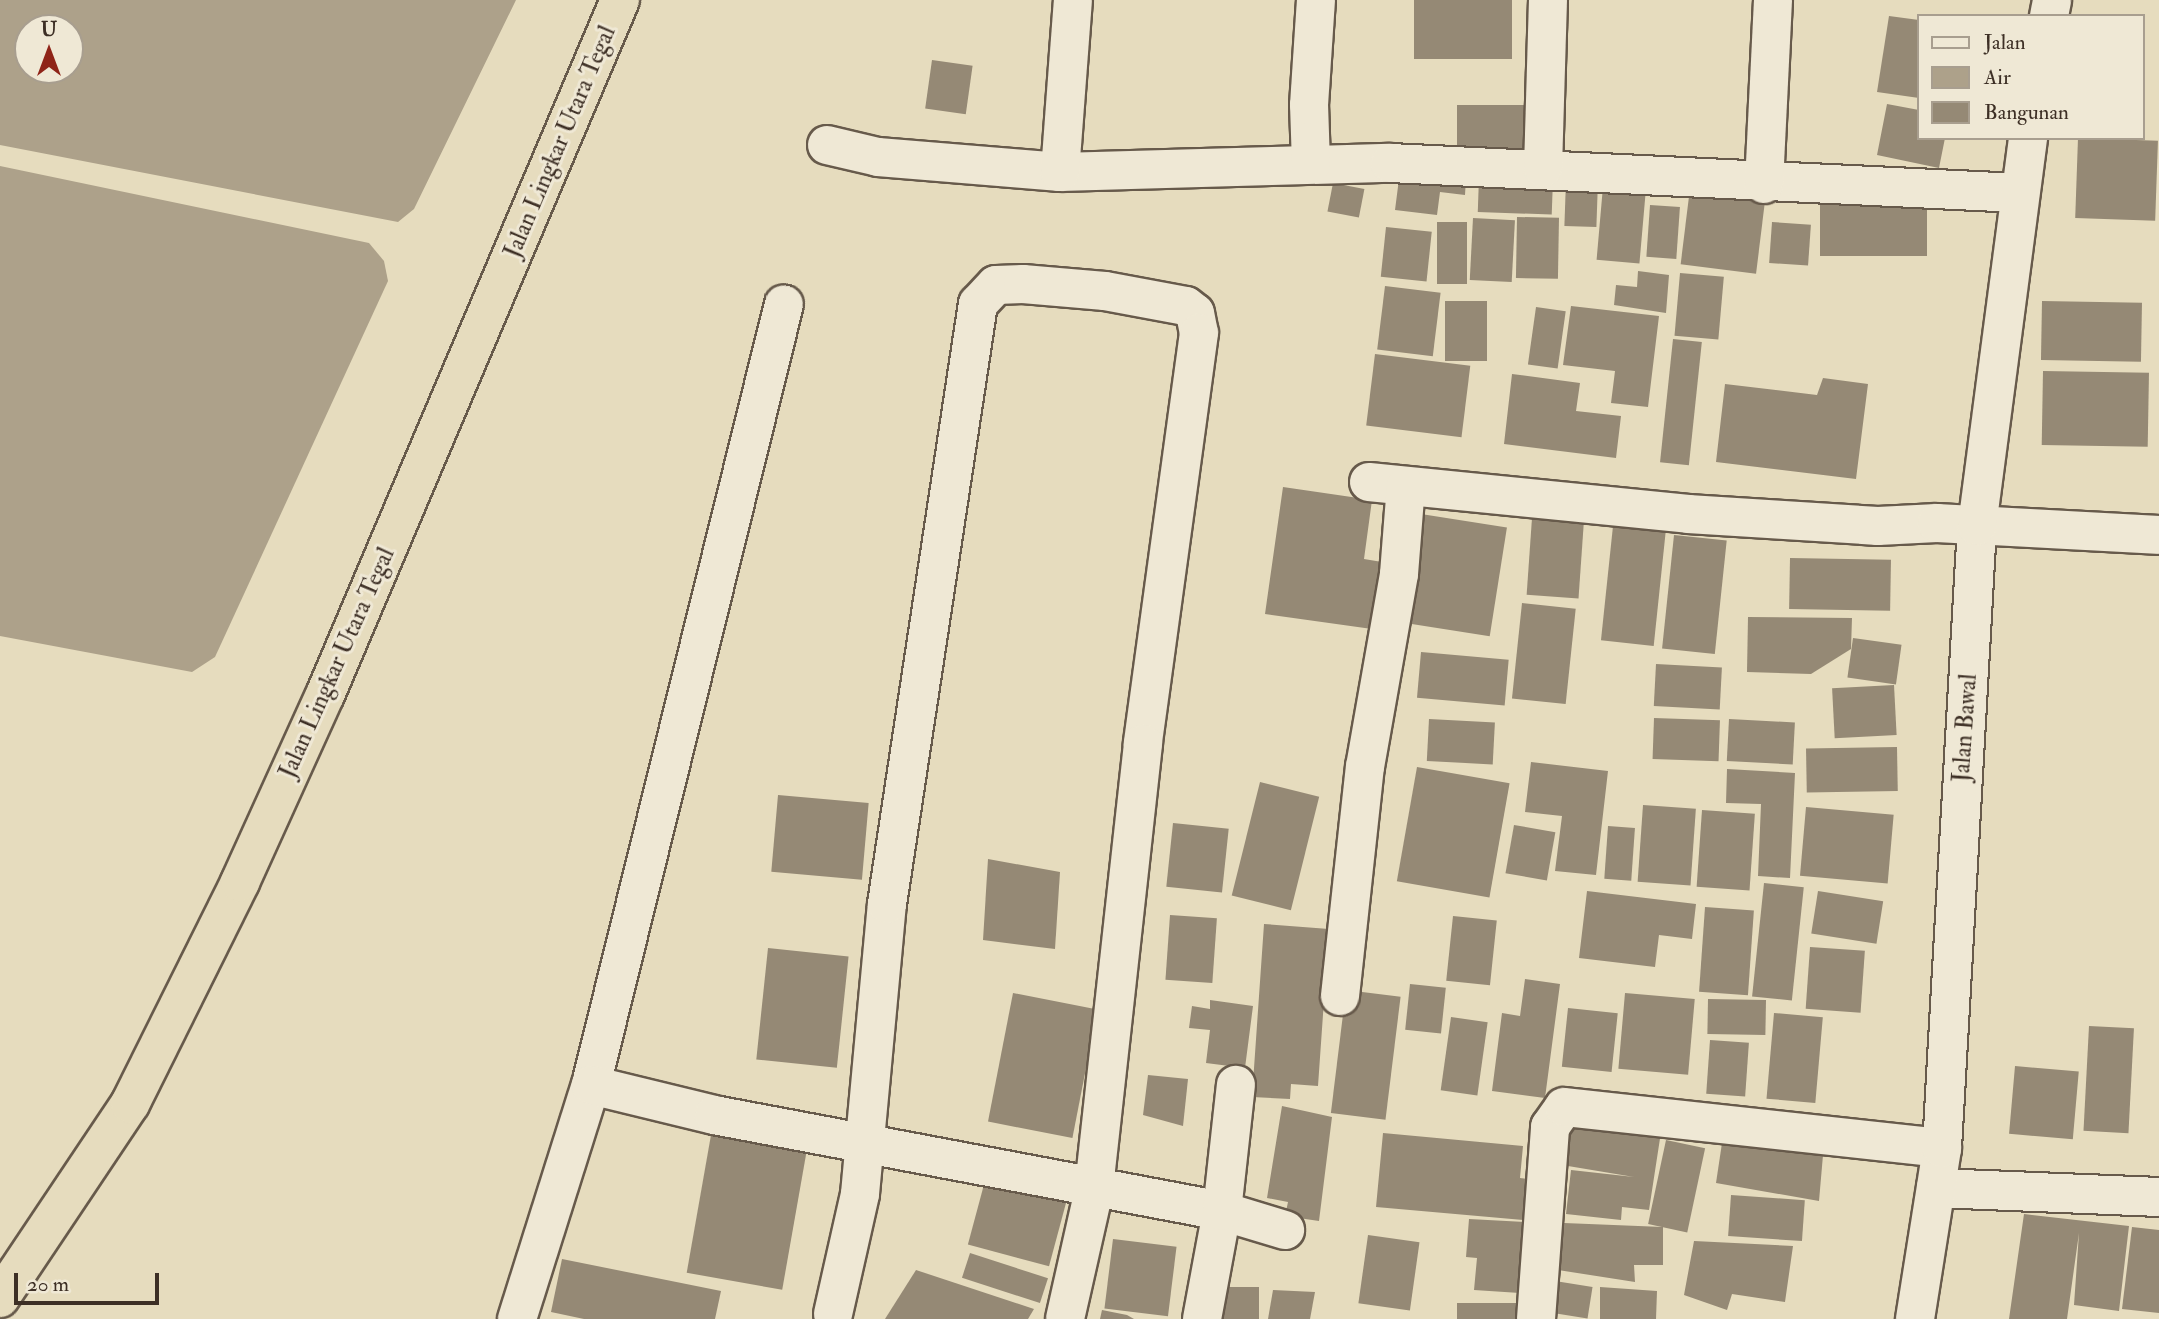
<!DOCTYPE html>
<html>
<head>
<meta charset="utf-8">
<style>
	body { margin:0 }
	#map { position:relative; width:2159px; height:1319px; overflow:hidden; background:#e6dcbe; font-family:"IM FELL Double Pica",serif }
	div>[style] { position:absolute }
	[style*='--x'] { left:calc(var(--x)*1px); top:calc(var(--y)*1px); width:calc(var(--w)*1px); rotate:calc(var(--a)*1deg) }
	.water>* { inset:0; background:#ada18a }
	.building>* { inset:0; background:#958975; transform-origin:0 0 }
	.roads { filter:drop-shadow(2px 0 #675a4b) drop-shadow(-2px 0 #675a4b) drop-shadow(0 2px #675a4b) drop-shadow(0 -2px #675a4b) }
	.minor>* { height:38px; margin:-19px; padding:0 19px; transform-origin:19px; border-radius:19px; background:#efe8d5 }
	.highway>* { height:38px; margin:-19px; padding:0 19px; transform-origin:19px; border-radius:19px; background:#e6dcbe }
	span { translate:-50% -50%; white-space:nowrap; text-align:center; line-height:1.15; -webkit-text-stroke:6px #efe8d5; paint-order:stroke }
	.street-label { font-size:24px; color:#3d2f25 }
	.legend { position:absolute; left:1917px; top:14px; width:228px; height:126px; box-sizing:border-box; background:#efe8d5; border:2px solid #a89e8f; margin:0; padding:9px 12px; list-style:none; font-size:21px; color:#3d2f25 }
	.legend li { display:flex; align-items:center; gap:14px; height:35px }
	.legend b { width:35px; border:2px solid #a89e8f }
	.north { position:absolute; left:14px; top:14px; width:70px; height:70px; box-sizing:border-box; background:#efe8d5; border:2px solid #a89e8f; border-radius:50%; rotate:0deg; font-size:19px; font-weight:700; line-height:28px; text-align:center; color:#3d2f25 }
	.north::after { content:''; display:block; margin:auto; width:24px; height:32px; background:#8f2418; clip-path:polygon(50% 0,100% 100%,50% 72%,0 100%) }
	.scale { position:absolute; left:14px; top:1273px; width:145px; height:32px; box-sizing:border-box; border:4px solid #3d2f25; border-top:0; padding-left:9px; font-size:21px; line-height:24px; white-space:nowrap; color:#3d2f25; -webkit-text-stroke:5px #efe8d5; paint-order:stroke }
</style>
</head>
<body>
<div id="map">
	<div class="water">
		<div style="clip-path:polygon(evenodd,0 0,516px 0,414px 209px,398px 222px,0 145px,0 0,28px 28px,70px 28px,70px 70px,28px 70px,28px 28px)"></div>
		<div style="clip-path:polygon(0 166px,369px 243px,384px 261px,388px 281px,215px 657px,192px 672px,0 636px)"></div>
	</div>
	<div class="building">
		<div style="left:1414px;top:0;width:98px;height:59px"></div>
		<div style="clip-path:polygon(1889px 16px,1919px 20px,1919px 98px,1877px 92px)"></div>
		<div style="left:932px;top:60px;width:41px;height:49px;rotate:8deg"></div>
		<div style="clip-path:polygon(1887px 104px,1919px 110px,1919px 138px,1945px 138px,1939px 168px,1877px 155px)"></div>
		<div style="left:1457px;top:105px;width:77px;height:49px"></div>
		<div style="left:2078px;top:138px;width:80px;height:80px;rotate:2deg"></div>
		<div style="clip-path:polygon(1400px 171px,1466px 178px,1465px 195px,1440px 192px,1437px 215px,1395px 210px)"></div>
		<div style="left:1604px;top:175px;width:43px;height:85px;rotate:5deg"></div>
		<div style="left:1479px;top:177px;width:74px;height:35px;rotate:2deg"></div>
		<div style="left:1566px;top:180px;width:32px;height:46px;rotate:2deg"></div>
		<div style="left:1691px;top:180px;width:76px;height:85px;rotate:7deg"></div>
		<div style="left:1333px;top:183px;width:32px;height:29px;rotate:11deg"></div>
		<div style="left:1927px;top:196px;width:60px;height:107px;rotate:90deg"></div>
		<div style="left:1650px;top:205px;width:30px;height:52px;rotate:4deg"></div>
		<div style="left:1517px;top:217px;width:42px;height:61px;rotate:1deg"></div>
		<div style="left:1473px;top:218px;width:42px;height:62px;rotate:3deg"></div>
		<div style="left:1437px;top:222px;width:30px;height:62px"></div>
		<div style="left:1772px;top:222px;width:39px;height:41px;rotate:4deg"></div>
		<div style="left:1386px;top:227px;width:46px;height:50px;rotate:6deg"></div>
		<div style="clip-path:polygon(1638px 271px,1669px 275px,1666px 313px,1614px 305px,1616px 285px,1637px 287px)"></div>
		<div style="left:1680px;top:273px;width:44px;height:63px;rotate:5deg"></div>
		<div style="left:1385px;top:286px;width:56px;height:64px;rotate:7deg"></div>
		<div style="left:1445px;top:301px;width:42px;height:60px"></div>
		<div style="left:2042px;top:301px;width:100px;height:59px;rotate:1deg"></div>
		<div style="clip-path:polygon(1571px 306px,1659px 316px,1648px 407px,1611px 403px,1615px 371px,1563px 365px)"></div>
		<div style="left:1536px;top:307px;width:30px;height:58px;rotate:8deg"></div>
		<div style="left:1673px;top:339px;width:29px;height:124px;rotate:6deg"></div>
		<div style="left:1375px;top:354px;width:96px;height:72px;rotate:7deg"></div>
		<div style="left:2043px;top:371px;width:106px;height:74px;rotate:1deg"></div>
		<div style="clip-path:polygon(1512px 374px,1580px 383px,1576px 411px,1621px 416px,1616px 458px,1504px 444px)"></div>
		<div style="clip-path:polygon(1823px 378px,1868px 384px,1856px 479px,1716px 462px,1725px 384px,1817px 395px)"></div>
		<div style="clip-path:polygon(1283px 487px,1372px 500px,1364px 559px,1382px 562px,1372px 629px,1265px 614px)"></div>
		<div style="left:1421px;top:514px;width:87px;height:110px;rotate:9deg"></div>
		<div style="left:1532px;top:518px;width:52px;height:77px;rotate:4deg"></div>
		<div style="left:1613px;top:526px;width:53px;height:115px;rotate:6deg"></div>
		<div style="left:1674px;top:535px;width:53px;height:114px;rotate:6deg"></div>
		<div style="left:1790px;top:558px;width:101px;height:51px;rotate:1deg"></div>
		<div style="left:1522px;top:603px;width:54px;height:96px;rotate:6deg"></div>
		<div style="clip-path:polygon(1748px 617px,1852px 618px,1851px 649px,1811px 674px,1747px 672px)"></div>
		<div style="left:1853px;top:638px;width:49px;height:40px;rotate:8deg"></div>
		<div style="left:1421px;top:652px;width:88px;height:46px;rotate:5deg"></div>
		<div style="left:1656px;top:664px;width:66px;height:42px;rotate:3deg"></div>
		<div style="left:1894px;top:685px;width:50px;height:62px;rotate:87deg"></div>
		<div style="left:1654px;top:718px;width:66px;height:41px;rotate:2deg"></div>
		<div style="left:1429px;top:719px;width:66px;height:42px;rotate:3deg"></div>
		<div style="left:1729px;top:719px;width:66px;height:42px;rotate:3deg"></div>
		<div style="left:1897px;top:747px;width:44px;height:91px;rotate:89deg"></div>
		<div style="clip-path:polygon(1531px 762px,1608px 771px,1596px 875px,1555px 871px,1562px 816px,1525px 812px)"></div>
		<div style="left:1417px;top:767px;width:94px;height:116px;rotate:10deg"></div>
		<div style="clip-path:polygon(1727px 769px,1795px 773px,1790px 878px,1758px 876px,1761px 804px,1726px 803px)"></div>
		<div style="left:1260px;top:782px;width:61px;height:117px;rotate:14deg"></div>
		<div style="left:778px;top:795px;width:91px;height:77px;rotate:5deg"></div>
		<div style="left:1643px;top:805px;width:53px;height:77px;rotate:4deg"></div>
		<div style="left:1806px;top:807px;width:88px;height:69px;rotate:5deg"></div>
		<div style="left:1702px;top:810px;width:53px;height:77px;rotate:4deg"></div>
		<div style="left:1173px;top:823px;width:56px;height:64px;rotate:6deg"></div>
		<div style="left:1514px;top:825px;width:42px;height:49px;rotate:10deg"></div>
		<div style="left:1608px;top:826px;width:27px;height:53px;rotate:4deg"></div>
		<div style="clip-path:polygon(988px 859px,1060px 872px,1055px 949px,983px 940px)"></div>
		<div style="left:1764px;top:883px;width:40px;height:114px;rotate:6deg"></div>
		<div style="clip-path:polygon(1587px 891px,1696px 904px,1692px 939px,1659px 935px,1655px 967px,1579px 958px)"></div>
		<div style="left:1818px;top:891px;width:66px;height:43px;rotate:9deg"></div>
		<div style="left:1705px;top:907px;width:49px;height:85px;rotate:4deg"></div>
		<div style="left:1170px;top:915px;width:47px;height:65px;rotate:4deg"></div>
		<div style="left:1453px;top:916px;width:44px;height:65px;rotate:6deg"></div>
		<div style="clip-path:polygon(1264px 924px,1329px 929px,1318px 1086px,1291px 1084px,1290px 1099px,1252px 1097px)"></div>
		<div style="left:1810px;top:947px;width:55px;height:62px;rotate:4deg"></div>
		<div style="left:768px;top:948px;width:81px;height:112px;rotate:6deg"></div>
		<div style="clip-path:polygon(1525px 979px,1560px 984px,1545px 1098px,1492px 1091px,1502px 1013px,1520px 1016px)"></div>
		<div style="left:1410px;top:984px;width:36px;height:46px;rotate:6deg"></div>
		<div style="left:1346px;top:990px;width:55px;height:124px;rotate:7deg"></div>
		<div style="left:1013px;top:993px;width:86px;height:131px;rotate:11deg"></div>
		<div style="left:1625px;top:993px;width:70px;height:76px;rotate:5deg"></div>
		<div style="left:1708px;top:999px;width:58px;height:35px;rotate:1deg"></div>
		<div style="clip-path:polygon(1210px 1000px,1253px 1006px,1245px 1068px,1206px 1063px,1210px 1030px,1189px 1028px,1192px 1006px,1210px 1009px)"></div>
		<div style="left:1568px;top:1008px;width:50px;height:59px;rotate:6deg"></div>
		<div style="left:1774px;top:1013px;width:49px;height:86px;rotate:5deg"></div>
		<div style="left:1451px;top:1017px;width:37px;height:74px;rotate:8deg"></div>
		<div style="left:2089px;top:1026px;width:45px;height:105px;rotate:3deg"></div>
		<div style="left:1710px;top:1040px;width:39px;height:54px;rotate:4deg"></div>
		<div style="left:2015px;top:1066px;width:64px;height:68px;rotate:5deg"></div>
		<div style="clip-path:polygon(1148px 1075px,1188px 1079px,1183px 1126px,1143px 1115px)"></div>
		<div style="clip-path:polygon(1282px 1106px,1332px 1117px,1319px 1221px,1285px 1216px,1288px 1202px,1267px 1198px)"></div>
		<div style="clip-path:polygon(1570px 1118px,1661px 1132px,1649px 1210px,1622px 1207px,1621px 1220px,1566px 1214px,1571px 1170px,1634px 1177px,1562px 1165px)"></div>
		<div style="clip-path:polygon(1383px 1133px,1523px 1146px,1520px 1178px,1538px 1180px,1534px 1221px,1376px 1207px)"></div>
		<div style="left:711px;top:1135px;width:97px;height:140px;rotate:10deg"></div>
		<div style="left:1666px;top:1140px;width:40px;height:86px;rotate:12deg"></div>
		<div style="clip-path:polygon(1722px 1143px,1823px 1155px,1819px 1201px,1716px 1183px)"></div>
		<div style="left:986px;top:1177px;width:84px;height:70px;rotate:15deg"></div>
		<div style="left:1731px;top:1195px;width:74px;height:41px;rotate:4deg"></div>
		<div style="clip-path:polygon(2024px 1214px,2129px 1226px,2119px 1311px,2074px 1305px,2079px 1233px,2067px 1319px,2009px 1319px)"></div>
		<div style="clip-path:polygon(1469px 1219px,1525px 1222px,1520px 1293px,1474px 1290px,1477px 1258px,1466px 1257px)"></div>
		<div style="clip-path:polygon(1564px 1223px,1663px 1227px,1663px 1265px,1634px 1265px,1635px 1282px,1558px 1270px)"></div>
		<div style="clip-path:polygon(2132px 1227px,2159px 1230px,2159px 1313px,2122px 1309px)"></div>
		<div style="left:1368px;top:1235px;width:52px;height:69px;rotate:8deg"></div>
		<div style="left:1113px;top:1239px;width:64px;height:70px;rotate:7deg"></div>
		<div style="clip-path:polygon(1694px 1241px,1793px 1246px,1785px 1302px,1732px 1294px,1727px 1310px,1684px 1295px)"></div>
		<div style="left:970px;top:1253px;width:82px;height:26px;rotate:18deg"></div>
		<div style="clip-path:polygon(562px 1259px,721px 1291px,715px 1319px,584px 1319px,551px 1312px)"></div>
		<div style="clip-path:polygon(916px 1270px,1034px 1309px,1028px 1319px,885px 1319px)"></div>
		<div style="left:1555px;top:1281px;width:38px;height:32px;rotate:9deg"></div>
		<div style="left:1215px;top:1287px;width:44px;height:32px"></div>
		<div style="clip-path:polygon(1600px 1287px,1657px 1291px,1656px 1319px,1600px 1319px)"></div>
		<div style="clip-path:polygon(1273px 1290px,1315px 1292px,1310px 1319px,1268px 1319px)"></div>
		<div style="left:1457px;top:1303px;width:72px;height:16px"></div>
		<div style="clip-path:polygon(1102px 1310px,1127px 1315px,1134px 1319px,1100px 1319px)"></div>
	</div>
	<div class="roads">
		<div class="minor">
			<div style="--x:2049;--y:16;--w:16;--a:-79"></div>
			<div style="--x:827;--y:145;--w:52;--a:13.2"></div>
			<div style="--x:878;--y:157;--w:183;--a:4.7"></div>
			<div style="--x:1060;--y:172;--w:330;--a:-1.6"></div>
			<div style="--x:1390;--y:163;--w:629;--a:2.73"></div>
			<div style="--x:1311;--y:164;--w:59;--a:-91.9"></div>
			<div style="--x:1309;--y:105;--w:105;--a:-86.2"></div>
			<div style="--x:1543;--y:168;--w:168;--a:-88.3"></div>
			<div style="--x:1060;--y:172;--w:172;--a:-85.7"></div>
			<div style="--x:1764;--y:184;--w:184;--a:-87.2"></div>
			<div style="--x:1369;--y:482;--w:321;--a:5.7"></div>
			<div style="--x:1688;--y:514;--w:190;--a:3.6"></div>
			<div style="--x:1878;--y:526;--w:59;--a:-2.9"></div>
			<div style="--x:1937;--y:523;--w:222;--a:3.1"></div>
			<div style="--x:1340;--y:996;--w:230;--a:-83.8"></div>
			<div style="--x:1365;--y:767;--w:196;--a:-80"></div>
			<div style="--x:1399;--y:574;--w:88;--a:-85.5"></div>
			<div style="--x:591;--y:1085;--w:804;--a:-76.12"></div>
			<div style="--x:1936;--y:1188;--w:223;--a:2.3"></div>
			<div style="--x:833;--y:1314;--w:123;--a:-77.3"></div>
			<div style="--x:860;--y:1194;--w:291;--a:-84.7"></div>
			<div style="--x:887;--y:904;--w:607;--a:-81.38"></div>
			<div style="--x:978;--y:304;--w:26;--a:-47"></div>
			<div style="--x:996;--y:285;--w:27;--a:-2"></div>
			<div style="--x:1023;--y:284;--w:82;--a:4.9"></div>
			<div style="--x:1105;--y:291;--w:82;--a:10.5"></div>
			<div style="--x:1186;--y:306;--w:11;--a:38"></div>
			<div style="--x:1195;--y:313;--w:20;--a:79"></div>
			<div style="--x:1199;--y:333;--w:415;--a:97.8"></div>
			<div style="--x:1143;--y:744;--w:449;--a:96.3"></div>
			<div style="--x:1094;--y:1190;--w:132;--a:102.7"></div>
			<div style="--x:517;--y:1319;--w:245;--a:-72.5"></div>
			<div style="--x:591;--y:1085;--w:127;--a:13.7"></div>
			<div style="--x:714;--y:1115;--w:517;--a:10.7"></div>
			<div style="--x:1222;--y:1211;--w:66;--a:16.8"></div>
			<div style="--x:1202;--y:1319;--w:110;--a:-79.5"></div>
			<div style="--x:1222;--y:1211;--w:127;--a:-83.7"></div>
			<div style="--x:1536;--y:1319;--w:193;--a:-85.8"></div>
			<div style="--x:1550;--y:1127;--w:24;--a:-55"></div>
			<div style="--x:1564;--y:1107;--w:380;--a:6.2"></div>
			<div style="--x:1915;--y:1319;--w:173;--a:-81"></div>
			<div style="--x:1942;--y:1148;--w:623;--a:-86.78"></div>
			<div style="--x:1977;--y:526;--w:391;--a:-82.5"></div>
		</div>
		<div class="highway">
			<div style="--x:0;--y:1298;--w:234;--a:-56.2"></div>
			<div style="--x:130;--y:1104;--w:248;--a:-63.6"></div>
			<div style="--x:240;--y:882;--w:205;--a:-65.6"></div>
			<div style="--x:325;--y:695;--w:755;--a:-67"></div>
		</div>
	</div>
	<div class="street-label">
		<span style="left:560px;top:142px;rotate:-67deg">Jalan Lingkar Utara Tegal</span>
		<span style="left:337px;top:663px;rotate:-66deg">Jalan Lingkar Utara Tegal</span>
		<span style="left:1965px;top:728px;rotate:-86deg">Jalan Bawal</span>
	</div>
	<ul class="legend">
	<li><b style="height:9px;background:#efe8d5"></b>Jalan</li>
	<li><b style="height:19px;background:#ada18a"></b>Air</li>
	<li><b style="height:19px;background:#958975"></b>Bangunan</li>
	</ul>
	<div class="north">U</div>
	<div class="scale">20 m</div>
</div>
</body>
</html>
